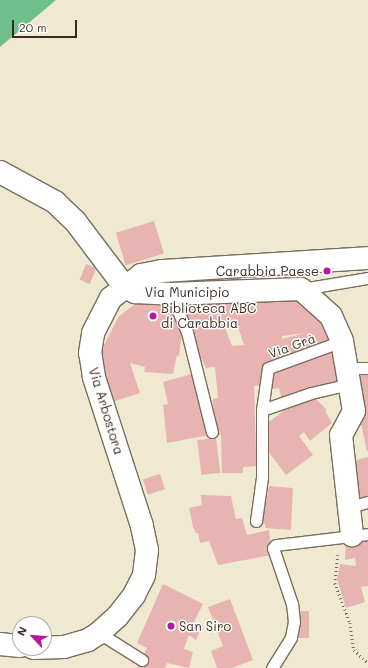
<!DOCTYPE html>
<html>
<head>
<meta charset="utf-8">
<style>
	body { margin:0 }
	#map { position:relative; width:368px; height:668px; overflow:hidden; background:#f0e9d1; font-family:Mali,sans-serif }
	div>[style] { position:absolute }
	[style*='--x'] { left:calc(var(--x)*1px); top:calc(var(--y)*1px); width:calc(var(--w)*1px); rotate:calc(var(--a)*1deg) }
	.forest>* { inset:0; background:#6ebf8b }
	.building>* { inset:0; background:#e8b4b1; transform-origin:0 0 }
	.path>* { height:2.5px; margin-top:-1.25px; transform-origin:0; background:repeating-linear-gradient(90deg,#7a6d5d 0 1px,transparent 0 4px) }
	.roads { filter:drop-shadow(1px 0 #7a6d5d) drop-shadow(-1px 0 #7a6d5d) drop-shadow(0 1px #7a6d5d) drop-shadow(0 -1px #7a6d5d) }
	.lane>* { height:11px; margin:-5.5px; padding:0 5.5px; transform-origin:5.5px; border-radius:5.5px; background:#fff }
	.street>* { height:22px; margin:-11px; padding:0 11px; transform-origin:11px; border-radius:11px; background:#fff }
	.secondary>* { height:22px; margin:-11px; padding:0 11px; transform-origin:11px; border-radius:11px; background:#fff }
	.dots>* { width:11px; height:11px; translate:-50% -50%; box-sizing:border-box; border:2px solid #fff; border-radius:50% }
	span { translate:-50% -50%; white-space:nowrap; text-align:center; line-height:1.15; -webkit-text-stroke:3px #fff; paint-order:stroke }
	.poi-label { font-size:13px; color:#3b2a1e }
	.right { translate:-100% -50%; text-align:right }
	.left { translate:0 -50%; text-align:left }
	.street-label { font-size:13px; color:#3b2a1e }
	.north { position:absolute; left:12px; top:616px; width:40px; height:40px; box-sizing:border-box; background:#fff; border:1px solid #b1aaa5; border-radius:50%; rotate:296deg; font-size:11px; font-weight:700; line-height:16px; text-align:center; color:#3b2a1e }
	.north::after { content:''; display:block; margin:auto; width:14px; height:18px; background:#b5179e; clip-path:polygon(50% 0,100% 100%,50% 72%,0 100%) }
	.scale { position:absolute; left:12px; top:20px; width:65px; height:18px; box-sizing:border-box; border:2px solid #3b2a1e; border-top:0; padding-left:5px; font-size:12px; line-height:14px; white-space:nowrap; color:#3b2a1e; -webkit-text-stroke:3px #fff; paint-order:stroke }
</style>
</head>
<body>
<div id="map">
	<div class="forest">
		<div style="clip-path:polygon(0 0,56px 0,0 47px)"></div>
	</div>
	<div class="building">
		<div style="left:154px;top:221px;width:34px;height:40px;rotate:73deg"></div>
		<div style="left:86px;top:264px;width:11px;height:17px;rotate:22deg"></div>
		<div style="clip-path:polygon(evenodd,298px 295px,338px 341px,288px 360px,264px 364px,262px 385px,254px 386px,256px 450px,260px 449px,260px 466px,243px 467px,243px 473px,222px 473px,221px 435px,214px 434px,213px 399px,218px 398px,215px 367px,206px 368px,186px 326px,190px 324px,178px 301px,298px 295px,237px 323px,244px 345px,232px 346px,224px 325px,237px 323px,298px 295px,305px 333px,282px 339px,282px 336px,305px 333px)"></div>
		<div style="clip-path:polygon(174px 301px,183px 323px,179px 356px,177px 355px,173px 374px,144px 372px,145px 367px,130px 363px,140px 393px,112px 402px,102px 372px,102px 357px,104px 345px,119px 316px,138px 302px)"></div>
		<div style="clip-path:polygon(332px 349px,343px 382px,282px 400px,279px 388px,272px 389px,270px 370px)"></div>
		<div style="clip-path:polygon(195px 373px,209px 435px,167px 443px,163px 405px,168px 404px,163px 382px)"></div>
		<div style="clip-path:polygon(368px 373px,368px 451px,367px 451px,351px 378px)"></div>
		<div style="clip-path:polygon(311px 394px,327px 410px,325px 411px,332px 423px,310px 441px,304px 432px,299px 436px,313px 455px,286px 475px,268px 451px,266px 453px,265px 425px,295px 402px)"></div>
		<div style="left:216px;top:438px;width:35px;height:19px;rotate:83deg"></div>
		<div style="clip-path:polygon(368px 457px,368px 499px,358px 503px,346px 463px)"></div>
		<div style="left:160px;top:474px;width:16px;height:18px;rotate:72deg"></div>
		<div style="clip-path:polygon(269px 486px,293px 488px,291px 530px,265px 528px,265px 524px,262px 524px)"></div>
		<div style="clip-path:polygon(201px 495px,231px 496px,236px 519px,242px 518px,247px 535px,269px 530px,272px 555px,218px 565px,209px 541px,200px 543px,198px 533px,196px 533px,193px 527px,189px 508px,202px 505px)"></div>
		<div style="clip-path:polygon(368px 538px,368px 586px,361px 587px,365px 602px,346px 608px,337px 579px,340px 564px,356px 566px,355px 558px,345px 560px,346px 539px)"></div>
		<div style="clip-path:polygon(163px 584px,203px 604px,193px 624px,201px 628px,196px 640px,189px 635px,184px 649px,193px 652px,189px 668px,167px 663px,165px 668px,137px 668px,147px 648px,137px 643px)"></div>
		<div style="clip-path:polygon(230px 599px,253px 660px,232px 668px,217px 668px,211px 651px,223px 646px,208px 607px)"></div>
		<div style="left:297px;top:611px;width:12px;height:27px"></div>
	</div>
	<div class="path">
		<div style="--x:338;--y:555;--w:28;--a:96"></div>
		<div style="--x:335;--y:583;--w:43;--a:69.4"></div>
		<div style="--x:350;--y:623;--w:27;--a:82"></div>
		<div style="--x:354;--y:650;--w:19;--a:43"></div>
	</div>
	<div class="roads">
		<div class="lane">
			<div style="--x:302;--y:289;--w:67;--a:-9.5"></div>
			<div style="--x:171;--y:294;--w:41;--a:67.2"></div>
			<div style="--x:187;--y:332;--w:103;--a:76"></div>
			<div style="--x:348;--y:368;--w:20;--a:0"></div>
			<div style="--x:262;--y:410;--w:52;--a:-19.1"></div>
			<div style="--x:311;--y:393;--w:40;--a:-13"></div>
			<div style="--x:350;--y:507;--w:19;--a:-16"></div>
			<div style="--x:256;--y:521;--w:44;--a:-82.2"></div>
			<div style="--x:262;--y:477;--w:67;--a:-90"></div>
			<div style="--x:262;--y:410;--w:42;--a:-81.9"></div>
			<div style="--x:268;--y:368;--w:79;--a:-20"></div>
			<div style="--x:99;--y:633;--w:51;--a:32.1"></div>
			<div style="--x:272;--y:668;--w:36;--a:-58"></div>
			<div style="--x:291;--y:637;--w:15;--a:-79"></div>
			<div style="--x:294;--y:622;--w:18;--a:-96"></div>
			<div style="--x:292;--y:604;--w:59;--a:-108.7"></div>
			<div style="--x:273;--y:548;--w:4;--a:-45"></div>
			<div style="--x:276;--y:545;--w:93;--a:-6.8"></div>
		</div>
		<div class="street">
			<div style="--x:0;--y:172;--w:63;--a:28.6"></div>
			<div style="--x:55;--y:202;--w:28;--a:44"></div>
			<div style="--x:75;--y:221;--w:81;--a:53"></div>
			<div style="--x:124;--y:286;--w:13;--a:29"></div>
			<div style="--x:135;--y:292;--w:36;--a:3"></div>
			<div style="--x:171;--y:294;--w:130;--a:-2.2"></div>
			<div style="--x:301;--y:289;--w:40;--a:42"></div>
			<div style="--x:331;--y:316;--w:27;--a:66"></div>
			<div style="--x:342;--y:341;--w:71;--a:80.3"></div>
			<div style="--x:354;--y:411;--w:27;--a:118"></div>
			<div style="--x:341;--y:435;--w:101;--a:83.7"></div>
		</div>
		<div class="secondary">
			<div style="--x:0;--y:644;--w:20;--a:6"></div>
			<div style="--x:33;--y:648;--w:31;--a:-2"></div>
			<div style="--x:64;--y:647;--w:25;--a:-16"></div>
			<div style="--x:88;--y:640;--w:13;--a:-32"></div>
			<div style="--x:99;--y:633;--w:24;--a:-42"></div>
			<div style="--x:117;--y:617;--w:28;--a:-52"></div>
			<div style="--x:134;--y:595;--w:22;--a:-63"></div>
			<div style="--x:144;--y:575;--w:25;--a:-83"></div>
			<div style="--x:147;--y:550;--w:25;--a:-102"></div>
			<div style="--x:142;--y:526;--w:157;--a:-107.9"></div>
			<div style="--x:94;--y:377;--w:24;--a:-99"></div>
			<div style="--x:90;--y:353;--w:20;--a:-81"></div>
			<div style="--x:93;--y:333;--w:39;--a:-63"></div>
			<div style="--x:111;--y:298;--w:38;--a:-37"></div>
			<div style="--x:141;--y:275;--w:21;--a:-11"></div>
			<div style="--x:162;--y:271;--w:206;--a:-3.6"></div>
		</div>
	</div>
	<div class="dots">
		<div style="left:327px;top:271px;background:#b5179e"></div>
		<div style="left:153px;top:316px;background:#b5179e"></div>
		<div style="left:171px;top:626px;background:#b5179e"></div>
	</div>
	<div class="poi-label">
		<span class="right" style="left:319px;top:271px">Carabbia Paese</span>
		<span class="left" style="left:161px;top:316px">Biblioteca ABC<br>di Carabbia</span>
		<span class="left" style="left:179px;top:626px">San Siro</span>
	</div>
	<div class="street-label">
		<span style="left:187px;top:292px">Via Municipio</span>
		<span style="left:292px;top:346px;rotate:-20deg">Via Grà</span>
		<span style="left:106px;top:411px;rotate:73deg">Via Arbostora</span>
	</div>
	<div class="north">N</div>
	<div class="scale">20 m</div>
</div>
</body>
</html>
